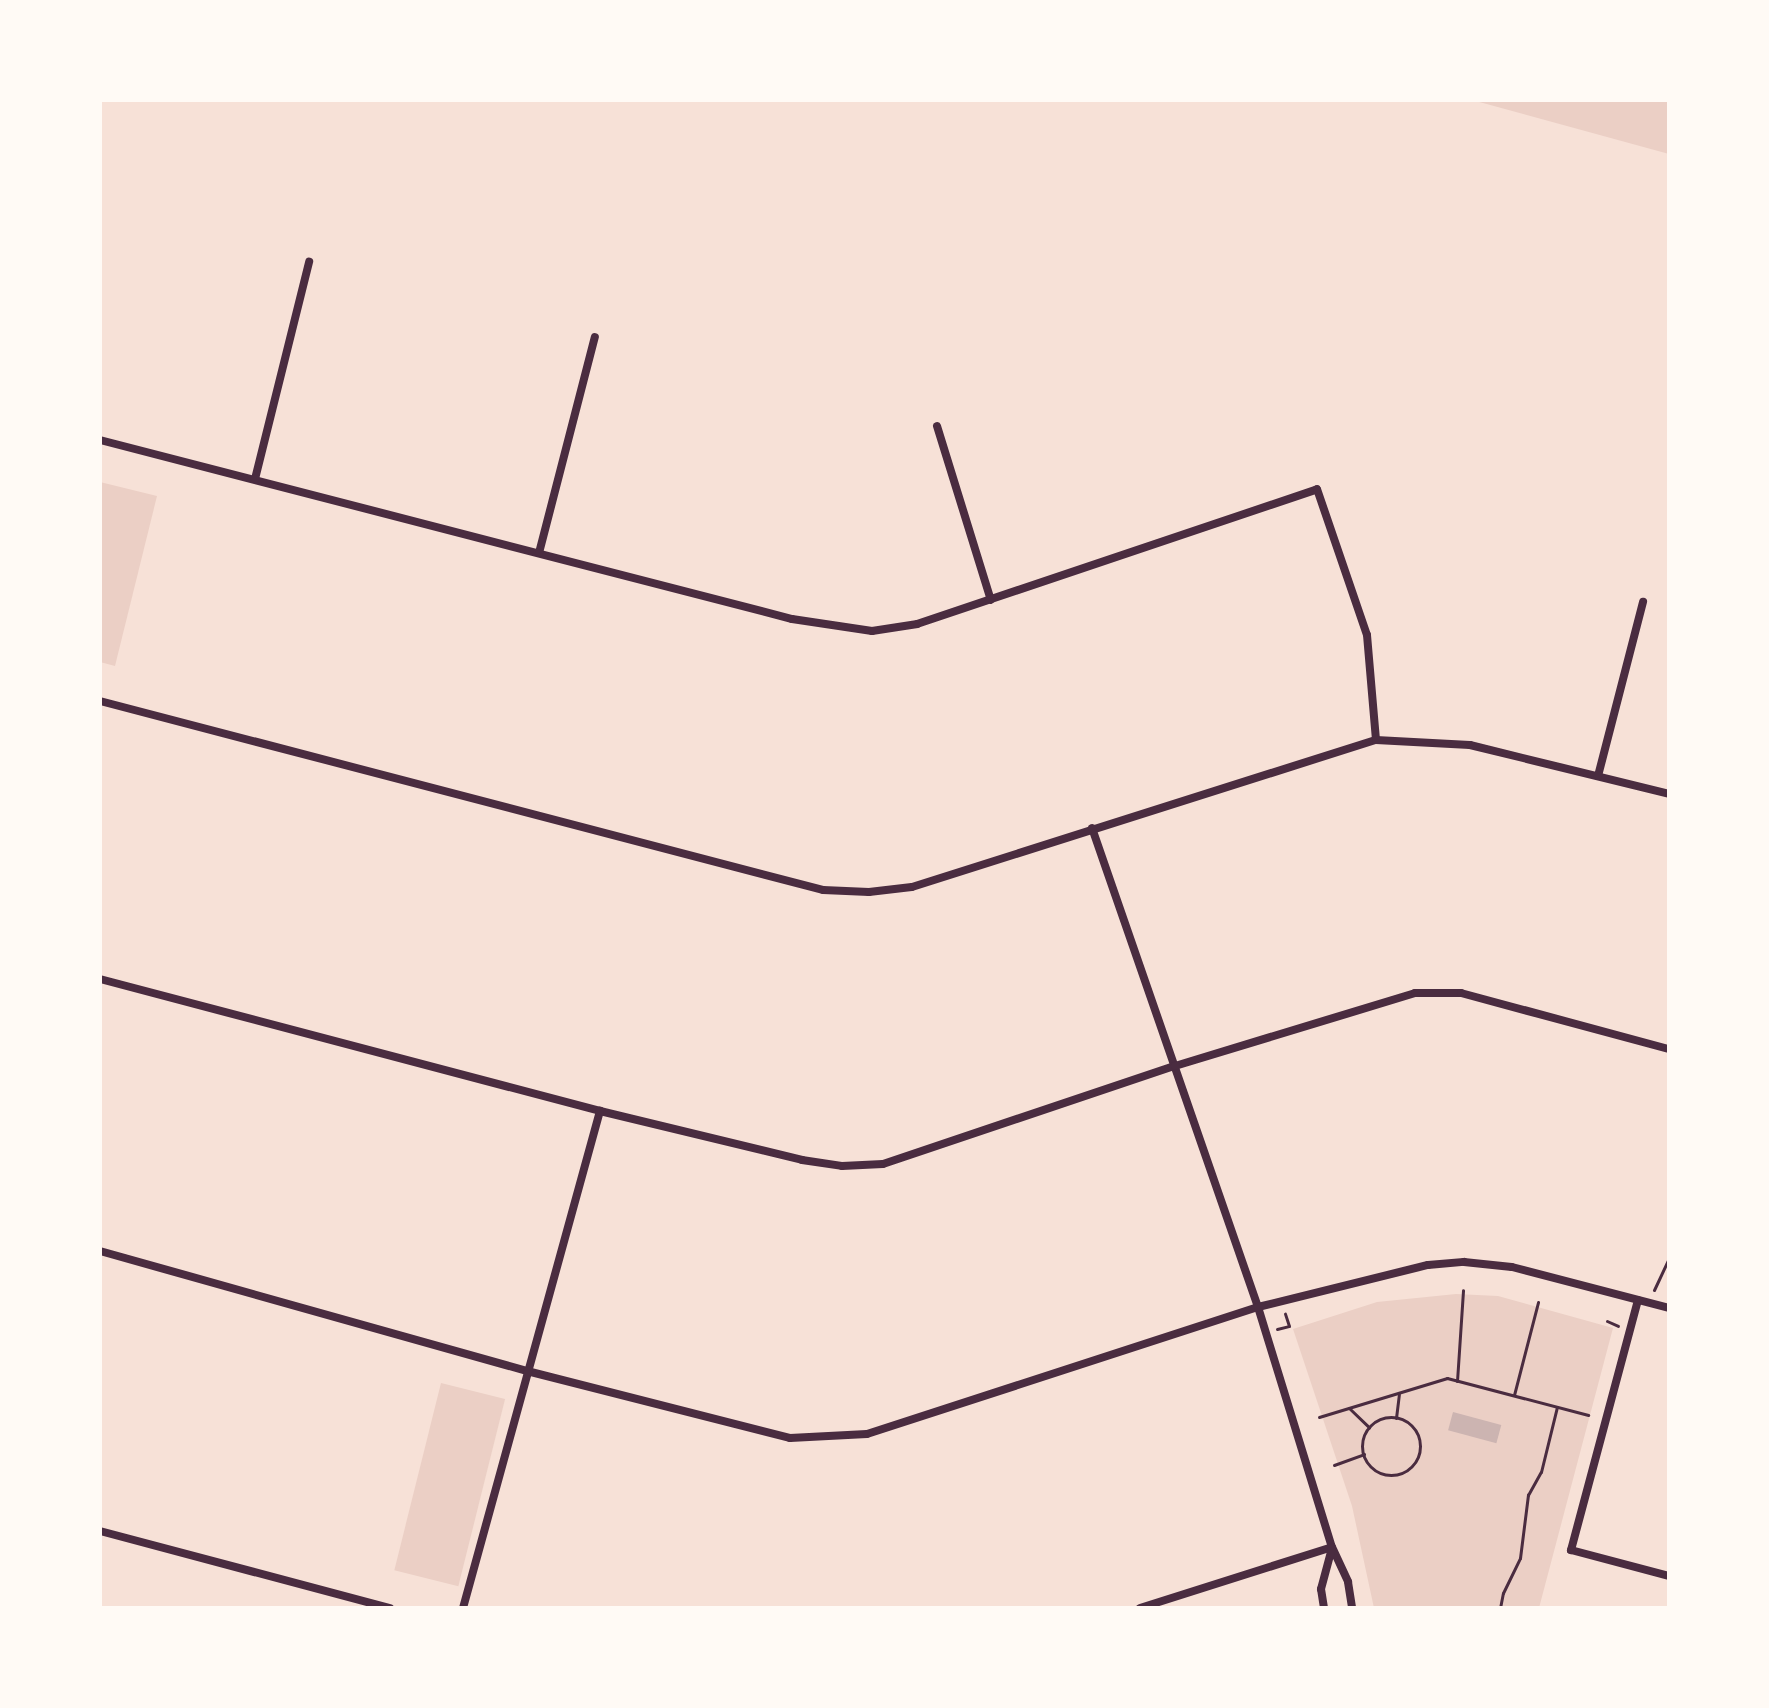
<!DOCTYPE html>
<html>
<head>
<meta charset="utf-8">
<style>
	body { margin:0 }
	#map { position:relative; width:1769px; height:1708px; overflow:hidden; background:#f7e1d7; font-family:Lato,sans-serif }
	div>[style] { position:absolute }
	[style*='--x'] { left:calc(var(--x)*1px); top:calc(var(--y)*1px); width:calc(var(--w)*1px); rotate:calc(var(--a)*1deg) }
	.green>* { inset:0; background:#ebcfc5; transform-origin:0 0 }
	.building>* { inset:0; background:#ccb4b1; transform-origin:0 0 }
	.path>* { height:3px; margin:-1.5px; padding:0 1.5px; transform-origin:1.5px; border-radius:1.5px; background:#4a2c40 }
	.path>.ring { margin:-1.5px; padding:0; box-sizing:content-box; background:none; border:3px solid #4a2c40; border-radius:50% }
	.minor>* { height:8px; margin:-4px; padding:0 4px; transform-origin:4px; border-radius:4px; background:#4a2c40 }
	span { translate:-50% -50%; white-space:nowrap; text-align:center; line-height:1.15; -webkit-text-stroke:7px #fffaf5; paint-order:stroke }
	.frame { position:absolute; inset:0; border:102px solid #fffaf5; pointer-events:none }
</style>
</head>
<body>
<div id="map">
	<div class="green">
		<div style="clip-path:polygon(1472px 100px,1669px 100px,1669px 154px)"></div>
		<div style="clip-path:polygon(100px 482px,157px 496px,115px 666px,100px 662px)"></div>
		<div style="clip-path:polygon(1456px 1294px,1498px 1296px,1613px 1328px,1539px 1608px,1374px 1608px,1352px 1506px,1293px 1329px,1377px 1302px)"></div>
		<div style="left:441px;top:1383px;width:66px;height:193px;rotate:14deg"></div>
	</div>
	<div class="building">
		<div style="left:1453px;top:1412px;width:50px;height:19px;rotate:15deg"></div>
	</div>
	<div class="path">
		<div style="--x:1654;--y:1290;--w:35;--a:-65"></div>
		<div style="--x:1607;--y:1321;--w:12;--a:24"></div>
		<div style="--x:1277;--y:1329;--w:12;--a:-14"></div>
		<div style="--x:1289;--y:1326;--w:13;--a:-108"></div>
		<div style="--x:1457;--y:1381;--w:91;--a:-86.2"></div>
		<div style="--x:1514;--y:1395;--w:96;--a:-75.5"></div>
		<div style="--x:1349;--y:1408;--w:28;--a:44"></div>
		<div style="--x:1319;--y:1417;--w:134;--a:-16.9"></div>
		<div style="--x:1447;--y:1378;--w:146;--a:14.7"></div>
		<div class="ring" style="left:1362px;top:1417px;width:55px;height:55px"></div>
		<div style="--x:1396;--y:1418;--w:24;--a:-83"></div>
		<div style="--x:1334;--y:1465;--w:32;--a:-20"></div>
		<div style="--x:1500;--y:1608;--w:15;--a:-79"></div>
		<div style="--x:1503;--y:1593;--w:39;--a:-64"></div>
		<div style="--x:1520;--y:1558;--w:64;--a:-82.8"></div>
		<div style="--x:1528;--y:1495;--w:26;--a:-61"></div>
		<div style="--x:1541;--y:1472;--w:67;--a:-76.2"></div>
	</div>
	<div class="minor">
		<div style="--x:937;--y:426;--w:182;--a:72.8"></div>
		<div style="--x:100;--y:440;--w:715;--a:14.5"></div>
		<div style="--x:792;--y:619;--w:81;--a:8.5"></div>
		<div style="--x:872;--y:631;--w:46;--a:-8.8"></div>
		<div style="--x:917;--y:624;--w:422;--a:-18.6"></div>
		<div style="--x:1317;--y:489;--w:154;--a:71.1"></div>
		<div style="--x:1367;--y:635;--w:105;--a:85.1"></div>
		<div style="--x:255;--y:479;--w:224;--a:-76"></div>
		<div style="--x:539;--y:553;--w:223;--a:-75.5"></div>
		<div style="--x:100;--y:701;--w:747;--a:14.65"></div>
		<div style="--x:823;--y:890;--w:46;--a:2.5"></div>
		<div style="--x:869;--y:892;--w:43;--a:-6.6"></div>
		<div style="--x:912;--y:887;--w:487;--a:-17.6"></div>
		<div style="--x:1376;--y:740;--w:94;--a:3"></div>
		<div style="--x:1470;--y:745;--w:205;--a:13.8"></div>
		<div style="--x:1598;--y:776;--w:180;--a:-75.5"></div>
		<div style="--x:1092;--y:828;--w:507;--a:70.89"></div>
		<div style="--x:1258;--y:1307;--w:251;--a:72.9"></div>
		<div style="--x:1332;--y:1547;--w:38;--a:65"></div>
		<div style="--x:1348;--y:1582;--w:26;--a:81"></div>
		<div style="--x:100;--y:979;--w:517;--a:14.79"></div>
		<div style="--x:600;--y:1111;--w:208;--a:13.6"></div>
		<div style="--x:802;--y:1160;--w:40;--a:8.5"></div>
		<div style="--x:842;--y:1166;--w:41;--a:-2.8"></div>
		<div style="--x:883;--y:1164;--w:308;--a:-18.6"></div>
		<div style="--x:1175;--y:1066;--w:251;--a:-16.9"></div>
		<div style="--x:1415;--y:993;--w:46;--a:0"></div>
		<div style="--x:1461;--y:993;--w:215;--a:15.1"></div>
		<div style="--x:100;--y:1251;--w:444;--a:15.7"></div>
		<div style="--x:527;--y:1371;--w:271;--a:14.3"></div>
		<div style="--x:790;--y:1438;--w:77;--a:-3"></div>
		<div style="--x:867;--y:1434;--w:411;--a:-18"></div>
		<div style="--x:1258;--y:1307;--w:175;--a:-13.9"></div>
		<div style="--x:1428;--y:1265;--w:36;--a:-5"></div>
		<div style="--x:1464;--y:1262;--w:48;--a:5.9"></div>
		<div style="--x:1512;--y:1267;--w:162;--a:14.6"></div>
		<div style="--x:1638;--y:1300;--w:259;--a:105"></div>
		<div style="--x:1571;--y:1550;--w:101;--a:14.9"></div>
		<div style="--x:100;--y:1531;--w:300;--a:14.9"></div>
		<div style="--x:463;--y:1608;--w:516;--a:-74.59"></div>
		<div style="--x:1140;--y:1608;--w:201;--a:-17.6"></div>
		<div style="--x:1324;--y:1608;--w:19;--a:-99"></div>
		<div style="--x:1321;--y:1589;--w:42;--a:-75"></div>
	</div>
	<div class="frame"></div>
</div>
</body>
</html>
